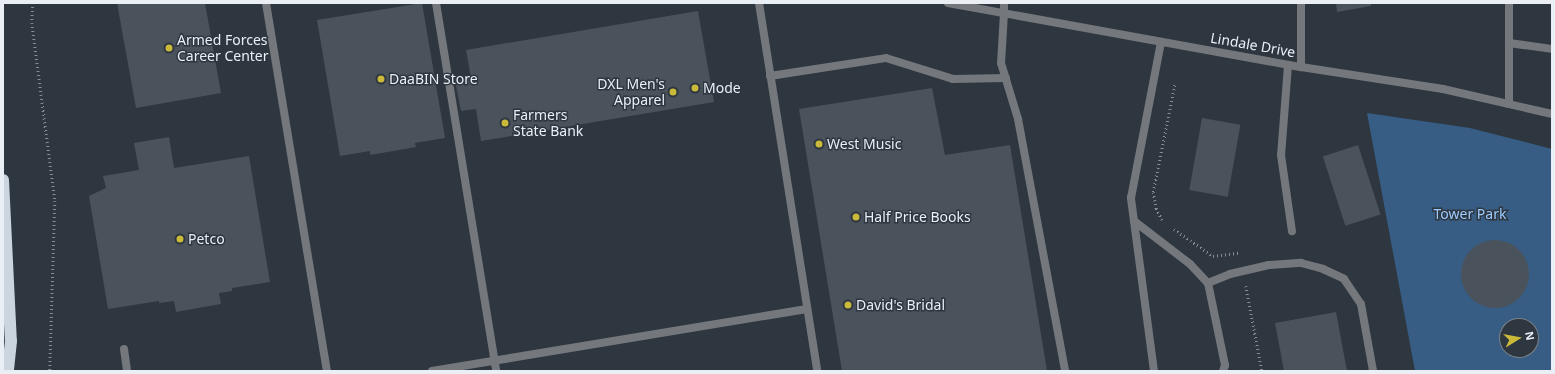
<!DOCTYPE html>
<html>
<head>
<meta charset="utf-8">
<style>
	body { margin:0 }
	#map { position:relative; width:1555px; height:374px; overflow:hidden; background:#2e363f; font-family:"Noto Sans",sans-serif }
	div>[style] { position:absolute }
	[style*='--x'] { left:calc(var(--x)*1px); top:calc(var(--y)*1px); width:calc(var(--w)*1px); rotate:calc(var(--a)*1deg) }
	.green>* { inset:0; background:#385d84 }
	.building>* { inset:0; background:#4a535c; transform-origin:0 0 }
	.round { border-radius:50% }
	.path>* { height:2.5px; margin-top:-1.25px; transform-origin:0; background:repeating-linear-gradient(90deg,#868d94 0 1px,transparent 0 4px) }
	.lane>* { height:8px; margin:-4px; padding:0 4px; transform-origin:4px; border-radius:4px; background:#74787d }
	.street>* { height:8px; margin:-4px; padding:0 4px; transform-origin:4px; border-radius:4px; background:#74787d }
	.highway>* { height:12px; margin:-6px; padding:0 6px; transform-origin:6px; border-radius:6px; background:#cbd5e0 }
	.dots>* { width:11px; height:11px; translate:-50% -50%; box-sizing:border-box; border:2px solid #2e363f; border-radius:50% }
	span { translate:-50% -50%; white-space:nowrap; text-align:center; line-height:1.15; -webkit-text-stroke:3px #2e363f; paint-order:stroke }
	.poi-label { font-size:14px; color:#eaeff5 }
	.left { translate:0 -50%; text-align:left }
	.right { translate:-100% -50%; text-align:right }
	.street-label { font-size:14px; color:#eaeff5 }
	.park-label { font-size:14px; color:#9ccbff }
	.frame { position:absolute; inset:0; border:4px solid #eaeff5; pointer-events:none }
	.north { position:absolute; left:1499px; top:318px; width:40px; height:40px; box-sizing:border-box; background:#2e363f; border:1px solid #798088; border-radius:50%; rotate:79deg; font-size:11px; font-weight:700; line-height:16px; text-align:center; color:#eaeff5 }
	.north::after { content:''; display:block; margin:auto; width:14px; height:18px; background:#cbba39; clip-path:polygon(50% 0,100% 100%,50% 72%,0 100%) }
</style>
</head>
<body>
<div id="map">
	<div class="green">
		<div style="clip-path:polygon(evenodd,1367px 113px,1470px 128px,1552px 149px,1552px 371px,1415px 371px,1367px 113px,1507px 326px,1531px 326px,1531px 350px,1507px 350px,1507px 326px)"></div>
	</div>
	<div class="building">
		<div style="clip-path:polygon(117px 3px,205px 3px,221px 93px,136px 108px)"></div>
		<div style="clip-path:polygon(422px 3px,445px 138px,415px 143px,416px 147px,370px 155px,370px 151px,340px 156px,317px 20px)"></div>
		<div style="clip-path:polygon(1336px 3px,1371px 3px,1371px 6px,1337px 12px)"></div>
		<div style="clip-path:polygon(698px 11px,714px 102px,481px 141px,476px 109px,461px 111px,455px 81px,471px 78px,466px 50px)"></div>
		<div style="clip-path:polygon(932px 88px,945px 155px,1010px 145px,1047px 371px,842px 371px,799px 109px)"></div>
		<div style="left:1202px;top:118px;width:39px;height:73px;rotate:10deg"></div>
		<div style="clip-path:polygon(169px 137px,174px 168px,249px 156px,270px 282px,232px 288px,232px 291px,219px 293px,221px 304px,176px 312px,174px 301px,159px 303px,159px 301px,108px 309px,89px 196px,106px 188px,103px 176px,139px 170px,134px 143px)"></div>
		<div style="left:1358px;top:145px;width:73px;height:37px;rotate:72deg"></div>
		<div class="round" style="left:1461px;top:240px;width:68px;height:68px"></div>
		<div style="clip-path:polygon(1336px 312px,1347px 371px,1284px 371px,1275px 323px)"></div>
	</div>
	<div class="path">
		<div style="--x:33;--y:3;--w:20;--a:93"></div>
		<div style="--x:32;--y:23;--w:179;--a:82.6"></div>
		<div style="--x:55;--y:201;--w:170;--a:91.7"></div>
		<div style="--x:1162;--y:220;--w:13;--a:-119"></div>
		<div style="--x:1156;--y:209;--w:17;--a:-100"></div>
		<div style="--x:1153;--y:192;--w:111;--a:-78.6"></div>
		<div style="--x:1174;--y:229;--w:47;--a:34.7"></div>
		<div style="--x:1213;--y:256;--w:26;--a:-7"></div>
		<div style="--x:1246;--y:286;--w:86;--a:79.3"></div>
	</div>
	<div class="lane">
		<div style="--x:266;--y:3;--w:373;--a:80.6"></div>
		<div style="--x:436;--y:3;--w:373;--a:80.7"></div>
		<div style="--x:759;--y:3;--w:373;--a:81"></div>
		<div style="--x:1509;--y:3;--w:101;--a:90"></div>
		<div style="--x:1004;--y:13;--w:50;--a:93.4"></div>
		<div style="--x:1001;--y:63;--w:59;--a:73.1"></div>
		<div style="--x:1018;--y:119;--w:256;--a:79.4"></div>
		<div style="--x:1509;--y:43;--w:43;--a:7.9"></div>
		<div style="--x:1288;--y:65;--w:90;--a:94.4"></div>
		<div style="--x:1281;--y:155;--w:77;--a:81.8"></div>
		<div style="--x:770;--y:76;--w:117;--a:-8.8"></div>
		<div style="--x:886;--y:58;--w:70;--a:17.4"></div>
		<div style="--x:953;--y:79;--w:53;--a:-1.1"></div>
		<div style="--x:1134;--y:221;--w:71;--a:37.5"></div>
		<div style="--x:1190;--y:264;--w:26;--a:47"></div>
		<div style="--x:1208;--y:283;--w:84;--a:78.3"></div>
		<div style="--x:1225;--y:365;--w:6;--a:108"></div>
		<div style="--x:1208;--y:283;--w:24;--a:-22"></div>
		<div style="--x:1230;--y:274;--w:40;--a:-13"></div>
		<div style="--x:1269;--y:265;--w:32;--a:-4"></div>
		<div style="--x:1301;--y:263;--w:23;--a:15"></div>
		<div style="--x:1323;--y:269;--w:23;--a:25"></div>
		<div style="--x:1344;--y:279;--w:30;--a:56"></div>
		<div style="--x:1361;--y:304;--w:68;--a:79.8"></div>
		<div style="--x:124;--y:349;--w:22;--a:82"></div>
		<div style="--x:432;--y:371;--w:380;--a:-9.4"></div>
		<div style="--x:1154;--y:371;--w:175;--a:-97.6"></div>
		<div style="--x:1131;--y:198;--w:159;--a:-79.1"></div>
	</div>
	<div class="street">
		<div style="--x:948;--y:3;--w:359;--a:10.3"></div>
		<div style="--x:1301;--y:67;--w:144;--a:8.8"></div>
		<div style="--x:1443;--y:89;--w:112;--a:12.9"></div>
		<div style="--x:1301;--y:3;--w:64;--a:90"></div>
		<div style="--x:1004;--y:13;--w:10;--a:-90"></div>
	</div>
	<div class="highway">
		<div style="--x:3;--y:180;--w:161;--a:87.2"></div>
		<div style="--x:11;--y:341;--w:30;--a:96"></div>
	</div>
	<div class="dots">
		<div style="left:169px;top:48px;background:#cbba39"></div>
		<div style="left:381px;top:79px;background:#cbba39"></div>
		<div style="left:695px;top:88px;background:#cbba39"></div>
		<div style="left:673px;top:92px;background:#cbba39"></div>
		<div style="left:505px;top:123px;background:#cbba39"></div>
		<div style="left:819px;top:144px;background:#cbba39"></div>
		<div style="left:856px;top:217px;background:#cbba39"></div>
		<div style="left:180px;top:239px;background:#cbba39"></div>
		<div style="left:848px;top:305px;background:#cbba39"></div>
	</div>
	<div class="poi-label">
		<span class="left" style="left:177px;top:48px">Armed Forces<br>Career Center</span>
		<span class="left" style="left:389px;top:79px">DaaBIN Store</span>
		<span class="right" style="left:665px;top:92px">DXL Men's<br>Apparel</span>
		<span class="left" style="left:703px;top:88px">Mode</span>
		<span class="left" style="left:513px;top:123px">Farmers<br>State Bank</span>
		<span class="left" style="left:827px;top:144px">West Music</span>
		<span class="left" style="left:864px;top:217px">Half Price Books</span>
		<span class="left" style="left:188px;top:239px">Petco</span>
		<span class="left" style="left:856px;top:305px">David's Bridal</span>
	</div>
	<div class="street-label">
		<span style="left:1253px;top:45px;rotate:10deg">Lindale Drive</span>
	</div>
	<div class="park-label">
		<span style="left:1470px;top:214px">Tower Park</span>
	</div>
	<div class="frame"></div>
	<div class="north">N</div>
</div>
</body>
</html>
